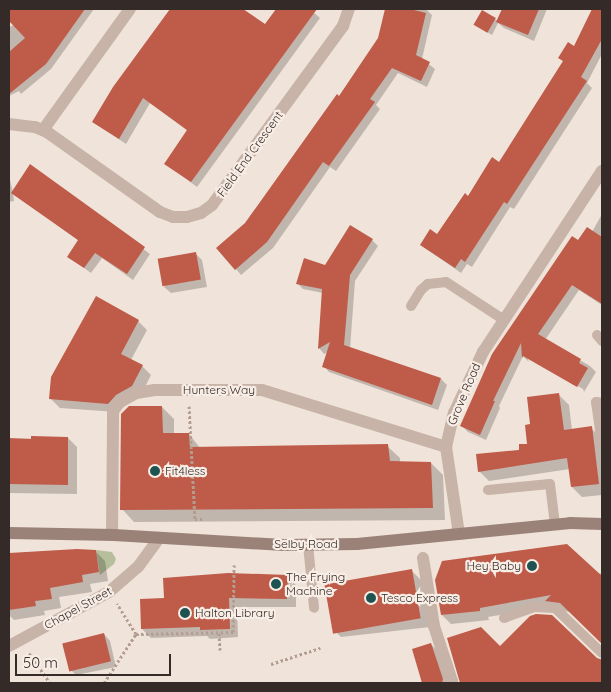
<!DOCTYPE html>
<html>
<head>
<meta charset="utf-8">
<style>
	body { margin:0 }
	#map { position:relative; width:611px; height:692px; overflow:hidden; background:#f0e4da; font-family:Quicksand,sans-serif }
	div>[style] { position:absolute }
	[style*='--x'] { left:calc(var(--x)*1px); top:calc(var(--y)*1px); width:calc(var(--w)*1px); rotate:calc(var(--a)*1deg) }
	.green>* { inset:0; background:#b6be9b }
	.shadow>* { inset:0; background:#0003 }
	.building>* { inset:0; background:#bf5b49; transform-origin:0 0 }
	.path>* { height:3px; margin-top:-1.5px; transform-origin:0; background:repeating-linear-gradient(90deg,#b39d91 0 2.5px,transparent 0 5px) }
	.service>* { height:10px; margin:-5px; padding:0 5px; transform-origin:5px; border-radius:5px; background:#c7b3a7 }
	.pedestrian>* { height:12px; margin:-6px; padding:0 6px; transform-origin:6px; border-radius:6px; background:#c7b3a7 }
	.minor>* { height:12px; margin:-6px; padding:0 6px; transform-origin:6px; border-radius:6px; background:#c7b3a7 }
	.tertiary>* { height:12px; margin:-6px; padding:0 6px; transform-origin:6px; border-radius:6px; background:#c7b3a7 }
	.secondary>* { height:12px; margin:-6px; padding:0 6px; transform-origin:6px; border-radius:6px; background:#9b8279 }
	.dots>* { width:14px; height:14px; translate:-50% -50%; box-sizing:border-box; border:2px solid #f8eee6; border-radius:50% }
	span { translate:-50% -50%; white-space:nowrap; text-align:center; line-height:1.15; -webkit-text-stroke:4.5px #f8eee6; paint-order:stroke }
	.street-label { font-size:12px; color:#342a27 }
	.poi-label { font-size:12px; color:#342a27 }
	.left { translate:0 -50%; text-align:left }
	.right { translate:-100% -50%; text-align:right }
	.frame { position:absolute; inset:0; border:10px solid #342a27; pointer-events:none }
	.scale { position:absolute; left:15px; top:654px; width:156px; height:22px; box-sizing:border-box; border:2px solid #342a27; border-top:0; padding-left:6px; font-size:15px; line-height:18px; white-space:nowrap; color:#342a27; -webkit-text-stroke:4px #f8eee6; paint-order:stroke }
</style>
</head>
<body>
<div id="map">
	<div class="green">
		<div style="clip-path:polygon(96px 550px,112px 552px,116px 559px,114px 564px,100px 575px)"></div>
	</div>
	<div class="shadow">
		<div style="clip-path:polygon(9px 9px,22px 9px,36px 23px,46px 9px,94px 9px,51px 69px,21px 94px,19px 91px,9px 96px,9px 27px,14px 25px,9px 20px)"></div>
		<div style="clip-path:polygon(171px 9px,240px 9px,265px 26px,278px 9px,310px 9px,320px 18px,197px 187px,166px 164px,188px 131px,150px 103px,126px 144px,93px 122px)"></div>
		<div style="clip-path:polygon(387px 9px,426px 9px,432px 15px,422px 59px,435px 69px,427px 87px,398px 73px,376px 105px,380px 109px,336px 171px,330px 167px,273px 248px,241px 275px,236px 269px,246px 224px,339px 97px,379px 38px)"></div>
		<div style="clip-path:polygon(503px 9px,547px 9px,534px 41px,504px 28px,498px 23px,492px 35px,475px 25px,482px 12px,498px 21px)"></div>
		<div style="clip-path:polygon(593px 9px,602px 11px,602px 54px,587px 83px,592px 88px,514px 209px,510px 207px,472px 267px,467px 264px,461px 273px,421px 245px,437px 236px,500px 164px,564px 62px,559px 57px,575px 48px)"></div>
		<div style="clip-path:polygon(31px 166px,150px 254px,133px 280px,102px 258px,91px 273px,69px 257px,79px 241px,13px 193px,14px 201px,9px 202px,9px 176px,13px 192px)"></div>
		<div style="clip-path:polygon(602px 214px,602px 261px,596px 270px,602px 274px,602px 305px,579px 290px,545px 340px,590px 366px,596px 372px,584px 392px,583px 389px,527px 357px,529px 362px,523px 356px,499px 406px,500px 408px,486px 440px,468px 432px,462px 426px,578px 242px,592px 232px)"></div>
		<div style="clip-path:polygon(372px 240px,378px 246px,355px 281px,350px 349px,441px 379px,447px 385px,438px 410px,329px 372px,324px 366px,328px 352px,324px 354px,319px 348px,323px 293px,303px 289px,297px 283px)"></div>
		<div style="clip-path:polygon(196px 254px,202px 260px,207px 287px,171px 293px,164px 287px)"></div>
		<div style="clip-path:polygon(97px 298px,138px 321px,147px 330px,131px 360px,142px 366px,151px 375px,141px 395px,125px 404px,117px 412px,60px 408px,51px 399px)"></div>
		<div style="clip-path:polygon(559px 395px,569px 405px,572px 430px,591px 428px,601px 438px,602px 495px,582px 497px,572px 487px,570px 469px,489px 481px,479px 471px,528px 445px,531px 425px)"></div>
		<div style="clip-path:polygon(162px 407px,174px 419px,174px 434px,189px 434px,201px 449px,387px 446px,400px 458px,400px 463px,431px 463px,443px 475px,445px 520px,134px 522px,122px 509px)"></div>
		<div style="clip-path:polygon(68px 438px,77px 447px,77px 494px,9px 493px,9px 439px)"></div>
		<div style="clip-path:polygon(95px 551px,105px 561px,108px 581px,90px 584px,92px 592px,59px 597px,61px 608px,44px 611px,45px 615px,14px 620px,9px 615px,9px 555px)"></div>
		<div style="clip-path:polygon(411px 570px,421px 580px,430px 627px,341px 637px,331px 627px)"></div>
		<div style="clip-path:polygon(602px 573px,602px 642px,570px 612px,556px 610px,552px 606px,488px 617px,489px 620px,451px 624px,442px 615px)"></div>
		<div style="clip-path:polygon(287px 576px,296px 585px,296px 607px,237px 607px,238px 637px,210px 639px,207px 636px,151px 638px,142px 629px,165px 600px)"></div>
		<div style="clip-path:polygon(104px 634px,110px 641px,116px 667px,76px 675px,70px 669px)"></div>
		<div style="clip-path:polygon(431px 644px,440px 654px,450px 683px,424px 683px,413px 650px)"></div>
		<div style="clip-path:polygon(500px 648px,602px 659px,602px 683px,460px 683px,461px 679px)"></div>
	</div>
	<div class="building">
		<div style="clip-path:polygon(9px 9px,85px 9px,46px 64px,9px 94px,9px 52px,25px 38px,9px 21px)"></div>
		<div style="clip-path:polygon(170px 9px,243px 9px,265px 24px,276px 9px,317px 9px,191px 182px,164px 164px,187px 130px,143px 98px,119px 139px,92px 122px,113px 87px)"></div>
		<div style="clip-path:polygon(385px 9px,410px 9px,426px 13px,416px 55px,430px 62px,421px 81px,392px 68px,370px 99px,375px 102px,329px 166px,323px 162px,267px 242px,235px 270px,216px 248px,245px 223px,337px 94px,339px 96px,378px 38px)"></div>
		<div style="clip-path:polygon(502px 9px,539px 9px,528px 35px,496px 22px)"></div>
		<div style="clip-path:polygon(592px 9px,602px 9px,602px 39px,581px 77px,587px 81px,507px 204px,504px 202px,465px 262px,461px 259px,455px 268px,420px 245px,430px 229px,437px 234px,465px 193px,468px 196px,492px 157px,499px 162px,563px 61px,558px 58px,568px 42px,574px 46px)"></div>
		<div style="left:482px;top:10px;width:16px;height:17px;rotate:30deg"></div>
		<div style="clip-path:polygon(30px 164px,145px 247px,127px 274px,95px 253px,84px 268px,67px 257px,78px 240px,11px 193px)"></div>
		<div style="clip-path:polygon(350px 225px,373px 239px,350px 275px,344px 345px,441px 378px,432px 405px,322px 367px,330px 342px,318px 349px,322px 289px,296px 284px,304px 258px,325px 265px)"></div>
		<div style="clip-path:polygon(587px 227px,602px 237px,602px 304px,572px 285px,538px 334px,581px 359px,579px 363px,588px 368px,577px 387px,523px 356px,522px 358px,521px 343px,493px 401px,495px 401px,480px 435px,460px 426px,492px 354px,572px 236px,578px 240px)"></div>
		<div style="left:196px;top:252px;width:28px;height:39px;rotate:80deg"></div>
		<div style="clip-path:polygon(96px 296px,139px 320px,121px 354px,143px 365px,132px 386px,116px 395px,108px 404px,49px 399px,51px 377px)"></div>
		<div style="clip-path:polygon(559px 393px,564px 430px,592px 426px,599px 484px,571px 487px,567px 458px,478px 472px,476px 454px,519px 450px,519px 444px,527px 444px,525px 425px,530px 424px,527px 397px)"></div>
		<div style="clip-path:polygon(129px 406px,162px 406px,163px 433px,189px 433px,190px 447px,388px 444px,390px 461px,431px 462px,433px 508px,120px 510px,121px 414px)"></div>
		<div style="clip-path:polygon(31px 436px,68px 437px,68px 485px,9px 484px,9px 438px,31px 439px)"></div>
		<div style="clip-path:polygon(567px 544px,602px 576px,602px 644px,560px 603px,545px 601px,551px 595px,480px 608px,480px 611px,441px 615px,435px 580px,442px 561px)"></div>
		<div style="clip-path:polygon(77px 549px,96px 550px,99px 572px,82px 575px,83px 582px,50px 588px,52px 599px,35px 601px,36px 606px,9px 610px,9px 553px)"></div>
		<div style="left:412px;top:569px;width:50px;height:89px;rotate:80deg"></div>
		<div style="clip-path:polygon(228px 573px,288px 575px,287px 599px,229px 598px,230px 629px,200px 630px,200px 627px,141px 629px,140px 599px,164px 598px,163px 578px)"></div>
		<div style="clip-path:polygon(536px 614px,552px 615px,597px 658px,602px 660px,602px 683px,460px 683px,447px 638px,481px 627px,500px 646px,530px 616px)"></div>
		<div style="left:104px;top:633px;width:29px;height:43px;rotate:76deg"></div>
		<div style="clip-path:polygon(431px 643px,443px 679px,442px 683px,422px 683px,412px 649px)"></div>
	</div>
	<div class="path">
		<div style="--x:189;--y:406;--w:113;--a:87"></div>
		<div style="--x:195;--y:519;--w:9;--a:0"></div>
		<div style="--x:233;--y:615;--w:38;--a:0"></div>
		<div style="--x:219;--y:633;--w:17;--a:87"></div>
		<div style="--x:136;--y:634;--w:97;--a:-1.2"></div>
		<div style="--x:233;--y:632;--w:67;--a:-89.1"></div>
		<div style="--x:29;--y:653;--w:37;--a:55"></div>
		<div style="--x:271;--y:664;--w:52;--a:-18.1"></div>
		<div style="--x:104;--y:683;--w:59;--a:-56.9"></div>
		<div style="--x:136;--y:634;--w:36;--a:-122"></div>
	</div>
	<div class="service">
		<div style="--x:411;--y:306;--w:19;--a:-58"></div>
		<div style="--x:421;--y:290;--w:9;--a:-41"></div>
		<div style="--x:428;--y:284;--w:18;--a:-6"></div>
		<div style="--x:446;--y:282;--w:69;--a:33.2"></div>
		<div style="--x:597;--y:335;--w:8;--a:50"></div>
		<div style="--x:602;--y:403;--w:6;--a:-171"></div>
		<div style="--x:596;--y:402;--w:42;--a:81.9"></div>
		<div style="--x:488;--y:490;--w:62;--a:-5.5"></div>
		<div style="--x:550;--y:484;--w:41;--a:83"></div>
		<div style="--x:308;--y:544;--w:64;--a:84.6"></div>
		<div style="--x:504;--y:618;--w:33;--a:-20"></div>
		<div style="--x:535;--y:607;--w:20;--a:3"></div>
		<div style="--x:555;--y:608;--w:65;--a:43.8"></div>
	</div>
	<div class="pedestrian">
		<div style="--x:423;--y:558;--w:69;--a:80.8"></div>
		<div style="--x:434;--y:626;--w:58;--a:71.9"></div>
		<div style="--x:452;--y:681;--w:3;--a:135"></div>
	</div>
	<div class="minor">
		<div style="--x:9;--y:124;--w:26;--a:7"></div>
		<div style="--x:35;--y:127;--w:13;--a:23"></div>
		<div style="--x:47;--y:132;--w:138;--a:35.3"></div>
		<div style="--x:160;--y:212;--w:14;--a:21"></div>
		<div style="--x:173;--y:217;--w:14;--a:0"></div>
		<div style="--x:187;--y:217;--w:15;--a:-16"></div>
		<div style="--x:201;--y:213;--w:14;--a:-36"></div>
		<div style="--x:212;--y:205;--w:222;--a:-53.8"></div>
		<div style="--x:343;--y:26;--w:18;--a:-71"></div>
		<div style="--x:43;--y:130;--w:149;--a:-54.3"></div>
		<div style="--x:459;--y:534;--w:88;--a:-98.5"></div>
		<div style="--x:446;--y:447;--w:35;--a:-77"></div>
		<div style="--x:454;--y:413;--w:68;--a:-64.6"></div>
		<div style="--x:483;--y:352;--w:217;--a:-56.7"></div>
		<div style="--x:112;--y:535;--w:124;--a:-89.5"></div>
		<div style="--x:113;--y:411;--w:11;--a:-52"></div>
		<div style="--x:120;--y:402;--w:18;--a:-29"></div>
		<div style="--x:136;--y:393;--w:19;--a:-9"></div>
		<div style="--x:155;--y:390;--w:107;--a:0"></div>
		<div style="--x:262;--y:390;--w:193;--a:17.2"></div>
	</div>
	<div class="tertiary">
		<div style="--x:9;--y:646;--w:114;--a:-28.4"></div>
		<div style="--x:109;--y:592;--w:38;--a:-41"></div>
		<div style="--x:138;--y:567;--w:36;--a:-54"></div>
	</div>
	<div class="secondary">
		<div style="--x:9;--y:533;--w:105;--a:1.1"></div>
		<div style="--x:114;--y:535;--w:170;--a:3.4"></div>
		<div style="--x:284;--y:545;--w:73;--a:-0.8"></div>
		<div style="--x:357;--y:544;--w:214;--a:-5.6"></div>
		<div style="--x:570;--y:523;--w:32;--a:2"></div>
	</div>
	<div class="dots">
		<div style="left:155px;top:471px;background:#1f5352"></div>
		<div style="left:532px;top:566px;background:#1f5352"></div>
		<div style="left:276px;top:584px;background:#1f5352"></div>
		<div style="left:371px;top:598px;background:#1f5352"></div>
		<div style="left:185px;top:613px;background:#1f5352"></div>
	</div>
	<div class="street-label">
		<span style="left:250px;top:154px;rotate:-54deg">Field End Crescent</span>
		<span style="left:219px;top:390px">Hunters Way</span>
		<span style="left:464px;top:394px;rotate:-67deg">Grove Road</span>
		<span style="left:306px;top:544px">Selby Road</span>
		<span style="left:78px;top:608px;rotate:-29deg">Chapel Street</span>
	</div>
	<div class="poi-label">
		<span class="left" style="left:165px;top:471px">Fit4less</span>
		<span class="right" style="left:521px;top:566px">Hey Baby</span>
		<span class="left" style="left:286px;top:584px">The Frying<br>Machine</span>
		<span class="left" style="left:381px;top:598px">Tesco Express</span>
		<span class="left" style="left:195px;top:613px">Halton Library</span>
	</div>
	<div class="frame"></div>
	<div class="scale">50 m</div>
</div>
</body>
</html>
